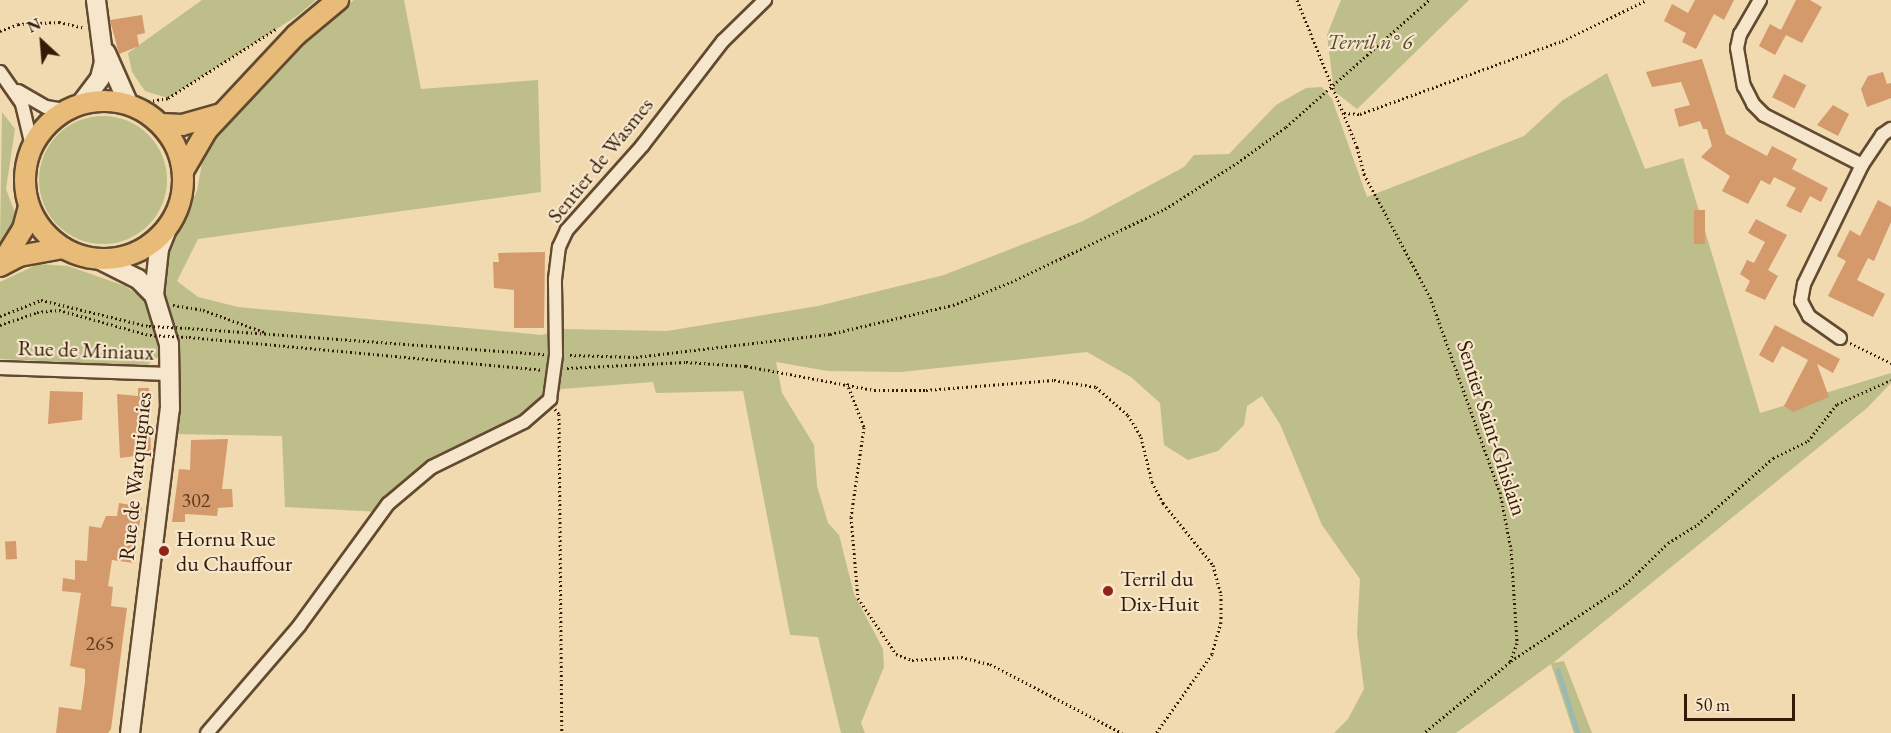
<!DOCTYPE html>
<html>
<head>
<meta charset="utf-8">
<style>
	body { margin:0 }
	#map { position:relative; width:1891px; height:733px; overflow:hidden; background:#f1d9b0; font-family:"EB Garamond",serif }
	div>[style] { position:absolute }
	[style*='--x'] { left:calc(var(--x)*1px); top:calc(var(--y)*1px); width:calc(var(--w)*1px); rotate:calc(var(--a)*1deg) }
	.green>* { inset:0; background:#bdbe8a }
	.round { border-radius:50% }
	.stream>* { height:4.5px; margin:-2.25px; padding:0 2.25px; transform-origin:2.25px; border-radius:2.25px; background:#9cb9b1 }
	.building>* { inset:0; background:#d49a6c; transform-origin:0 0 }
	.path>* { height:3px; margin-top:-1.5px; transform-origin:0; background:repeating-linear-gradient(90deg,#331b06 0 1.5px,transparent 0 4.5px) }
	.roads { filter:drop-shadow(2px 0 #624a30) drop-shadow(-2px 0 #624a30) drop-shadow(0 2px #624a30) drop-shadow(0 -2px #624a30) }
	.street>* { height:12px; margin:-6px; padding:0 6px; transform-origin:6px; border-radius:6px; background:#f6e6cc }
	.secondary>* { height:18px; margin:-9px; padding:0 9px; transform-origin:9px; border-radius:9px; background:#f6e6cc }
	.primary>* { height:20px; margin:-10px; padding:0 10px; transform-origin:10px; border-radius:10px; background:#e8bc78 }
	.primary>.ring { margin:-10px; padding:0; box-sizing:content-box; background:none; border:20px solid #e8bc78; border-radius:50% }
	.path-bridge>* { height:3px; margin-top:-1.5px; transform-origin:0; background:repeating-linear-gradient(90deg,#331b06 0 1.5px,transparent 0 4.5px) }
	.dots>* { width:16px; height:16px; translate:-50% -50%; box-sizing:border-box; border:3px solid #f6e6cc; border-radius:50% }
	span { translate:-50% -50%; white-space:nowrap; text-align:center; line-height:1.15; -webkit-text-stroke:4.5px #f6e6cc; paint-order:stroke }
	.number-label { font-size:20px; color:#5b3b20 }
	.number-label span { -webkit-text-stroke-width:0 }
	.park-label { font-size:22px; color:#5c4c2e; font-style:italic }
	.street-label { font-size:22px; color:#331b06 }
	.poi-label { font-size:22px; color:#331b06 }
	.left { translate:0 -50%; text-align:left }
	.north { position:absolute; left:12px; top:12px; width:60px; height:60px; -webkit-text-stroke:4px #f6e6cc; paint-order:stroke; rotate:334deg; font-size:16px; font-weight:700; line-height:24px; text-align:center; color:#331b06 }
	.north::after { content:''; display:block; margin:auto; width:21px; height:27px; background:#331b06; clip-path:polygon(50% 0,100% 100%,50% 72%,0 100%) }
	.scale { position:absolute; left:1684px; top:694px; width:111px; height:27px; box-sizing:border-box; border:3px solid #331b06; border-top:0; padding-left:8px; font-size:18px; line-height:21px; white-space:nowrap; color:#331b06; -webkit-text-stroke:4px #f6e6cc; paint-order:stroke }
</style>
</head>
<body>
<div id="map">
	<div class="green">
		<div style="clip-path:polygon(202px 0,316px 0,297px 16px,168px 98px,145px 91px,132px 72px,128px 53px)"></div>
		<div style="clip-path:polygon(354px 0,404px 0,421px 89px,538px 80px,541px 192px,198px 239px,177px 281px,198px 297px,238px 307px,542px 335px,561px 329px,667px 331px,818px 306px,944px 275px,1083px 221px,1184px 167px,1194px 155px,1229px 154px,1276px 105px,1306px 88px,1322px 87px,1332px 99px,1367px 197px,1524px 136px,1563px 100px,1607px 73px,1645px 169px,1683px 158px,1760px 413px,1891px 373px,1891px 383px,1867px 408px,1553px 663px,1564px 661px,1592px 733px,1574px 733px,1551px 664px,1456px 733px,1334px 733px,1348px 719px,1364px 689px,1357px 634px,1360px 579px,1322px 525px,1280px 424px,1262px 396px,1247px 406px,1244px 425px,1218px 451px,1188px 460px,1164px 445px,1160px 403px,1131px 377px,1087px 352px,901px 372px,828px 371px,776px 362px,782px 393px,814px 445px,817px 486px,828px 523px,839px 535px,854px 594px,883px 649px,884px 667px,861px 723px,865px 733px,841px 733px,818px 637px,790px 635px,743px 391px,656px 393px,653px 382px,561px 389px,537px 421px,442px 469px,382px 512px,285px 507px,282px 436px,173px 434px,181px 365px,159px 282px,167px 248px,197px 191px,202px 163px,217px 133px,315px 28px)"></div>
		<div style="clip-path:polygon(1341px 0,1469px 0,1357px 109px,1334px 91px,1327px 35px)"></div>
		<div style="clip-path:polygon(2px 112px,15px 129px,6px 189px,17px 218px,0 244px)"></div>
		<div class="round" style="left:39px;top:116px;width:128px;height:128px"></div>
		<div style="clip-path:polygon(38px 264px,68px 266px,125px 286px,151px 304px,161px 353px,157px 358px,146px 366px,0 359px,0 282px)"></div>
	</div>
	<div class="stream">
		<div style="--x:1558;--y:670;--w:66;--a:72.4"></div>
	</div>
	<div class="building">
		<div style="clip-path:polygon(1695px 0,1734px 0,1724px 20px,1714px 14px,1696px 49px,1682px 42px,1686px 33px,1664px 21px,1672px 4px,1688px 13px)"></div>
		<div style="clip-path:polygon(1796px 0,1810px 0,1822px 7px,1802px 43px,1786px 35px,1775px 55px,1759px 46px,1770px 24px,1781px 30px)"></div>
		<div style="clip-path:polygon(142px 15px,145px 33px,137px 35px,139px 46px,119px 54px,110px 20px)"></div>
		<div style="clip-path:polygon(1702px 59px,1726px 134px,1767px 156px,1772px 146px,1797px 159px,1792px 169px,1828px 188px,1821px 202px,1810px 196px,1801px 213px,1786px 206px,1796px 188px,1774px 177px,1770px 185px,1761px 180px,1748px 204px,1722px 191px,1730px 176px,1701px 157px,1712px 146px,1707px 129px,1703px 129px,1700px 121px,1679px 127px,1674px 109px,1690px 105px,1681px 82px,1652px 87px,1646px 72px)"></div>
		<div style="clip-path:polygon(1883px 72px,1887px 84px,1891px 83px,1891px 98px,1867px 107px,1861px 89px,1868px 76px)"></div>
		<div style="left:1784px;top:74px;width:25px;height:26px;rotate:27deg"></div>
		<div style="clip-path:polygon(1833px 105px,1849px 114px,1838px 136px,1817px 125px)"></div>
		<div style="clip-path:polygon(1878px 200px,1891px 207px,1891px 222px,1874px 261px,1868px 258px,1857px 280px,1885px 294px,1873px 317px,1828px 296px,1846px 261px,1837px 256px,1850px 230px,1860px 236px)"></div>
		<div style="left:1694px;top:210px;width:11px;height:34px"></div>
		<div style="clip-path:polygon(1756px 219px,1787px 235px,1768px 270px,1778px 276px,1765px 300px,1745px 291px,1750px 281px,1740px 274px,1747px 260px,1754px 263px,1765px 242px,1748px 233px)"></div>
		<div style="clip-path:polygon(545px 252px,544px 328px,514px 328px,514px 290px,494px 288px,493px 262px,499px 262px,498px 253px)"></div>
		<div style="clip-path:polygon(1775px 325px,1840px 359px,1833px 373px,1817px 364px,1829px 397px,1793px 412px,1784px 406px,1808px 360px,1782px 346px,1773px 363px,1759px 355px)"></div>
		<div style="clip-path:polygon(138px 388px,149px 388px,151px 454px,120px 458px,117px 394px,138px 396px)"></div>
		<div style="clip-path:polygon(50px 391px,83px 392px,82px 420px,48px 424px)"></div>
		<div style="clip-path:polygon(228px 439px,222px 489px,232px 489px,233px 507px,218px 508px,217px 516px,185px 514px,185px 522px,172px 522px,179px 469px,190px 470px,191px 440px)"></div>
		<div style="clip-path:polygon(119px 503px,142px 507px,134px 563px,112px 560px,108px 586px,113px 587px,111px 606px,127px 608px,111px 729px,108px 733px,56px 733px,59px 707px,81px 710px,85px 682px,85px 669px,70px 666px,81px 593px,62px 591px,63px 578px,75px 580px,75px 560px,87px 561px,89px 526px,101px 528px,106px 516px,117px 516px)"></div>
		<div style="left:16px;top:541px;width:18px;height:11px;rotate:87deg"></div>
	</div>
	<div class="path">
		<div style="--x:1297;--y:0;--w:159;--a:67.8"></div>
		<div style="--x:1357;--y:147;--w:28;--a:75"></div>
		<div style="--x:1364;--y:174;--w:140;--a:61.8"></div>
		<div style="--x:1430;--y:297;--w:207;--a:70.3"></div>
		<div style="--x:1500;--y:492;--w:58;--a:79.1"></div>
		<div style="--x:1511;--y:549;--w:94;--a:86.3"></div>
		<div style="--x:1517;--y:643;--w:20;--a:110"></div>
		<div style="--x:1510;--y:662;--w:112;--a:140.5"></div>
		<div style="--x:0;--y:31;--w:19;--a:-21"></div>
		<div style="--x:18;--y:24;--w:41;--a:-2.8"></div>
		<div style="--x:59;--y:22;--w:26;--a:13"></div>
		<div style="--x:144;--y:102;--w:24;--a:-9"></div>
		<div style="--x:168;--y:98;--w:128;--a:-32.6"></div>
		<div style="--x:1344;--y:113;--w:16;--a:4"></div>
		<div style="--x:1360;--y:114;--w:215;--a:-19.9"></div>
		<div style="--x:1562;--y:41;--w:94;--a:-25.8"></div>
		<div style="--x:173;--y:305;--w:30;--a:9"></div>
		<div style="--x:203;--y:310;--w:65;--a:19.8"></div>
		<div style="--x:0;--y:316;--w:44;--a:-21.3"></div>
		<div style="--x:41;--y:300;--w:110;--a:13.7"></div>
		<div style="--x:0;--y:325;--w:39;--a:-19"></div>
		<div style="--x:37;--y:312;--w:22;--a:-5"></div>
		<div style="--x:59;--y:310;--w:93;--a:15.5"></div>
		<div style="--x:188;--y:328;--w:358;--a:4.2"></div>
		<div style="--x:189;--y:337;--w:355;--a:5.3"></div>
		<div style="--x:1850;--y:343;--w:46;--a:26"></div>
		<div style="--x:570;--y:355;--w:66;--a:1.7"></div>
		<div style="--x:636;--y:357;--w:195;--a:-6.8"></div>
		<div style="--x:830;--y:334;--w:126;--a:-13.3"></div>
		<div style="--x:953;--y:305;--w:62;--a:-21.6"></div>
		<div style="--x:1011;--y:282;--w:170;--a:-25.4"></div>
		<div style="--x:1165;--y:209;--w:85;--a:-32.6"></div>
		<div style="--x:1237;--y:163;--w:61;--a:-36.3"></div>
		<div style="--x:1286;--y:127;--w:191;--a:-41.6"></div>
		<div style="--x:567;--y:368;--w:119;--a:-2.9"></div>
		<div style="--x:686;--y:362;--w:60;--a:3.8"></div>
		<div style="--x:746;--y:366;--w:130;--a:10.6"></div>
		<div style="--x:874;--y:390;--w:52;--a:0"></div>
		<div style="--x:926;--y:390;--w:128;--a:-4.5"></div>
		<div style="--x:1054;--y:380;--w:43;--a:9.5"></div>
		<div style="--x:1096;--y:387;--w:43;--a:41.2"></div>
		<div style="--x:1128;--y:415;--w:26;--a:59"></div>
		<div style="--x:1141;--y:437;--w:46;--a:76.3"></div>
		<div style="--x:1152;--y:482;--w:24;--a:62"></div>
		<div style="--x:1163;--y:503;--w:80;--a:51.1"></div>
		<div style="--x:1213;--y:565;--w:30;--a:75"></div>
		<div style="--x:1221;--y:594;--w:28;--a:90"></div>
		<div style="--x:1221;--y:622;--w:33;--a:106"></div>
		<div style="--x:1212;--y:654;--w:97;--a:125.3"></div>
		<div style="--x:847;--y:383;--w:47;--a:68.9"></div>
		<div style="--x:864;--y:427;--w:91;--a:98.2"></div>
		<div style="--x:851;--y:517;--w:81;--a:85.1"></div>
		<div style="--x:858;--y:598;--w:68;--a:55.8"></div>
		<div style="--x:896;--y:654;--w:17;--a:21"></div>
		<div style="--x:912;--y:660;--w:49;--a:-3.5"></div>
		<div style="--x:961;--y:657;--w:30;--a:14"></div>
		<div style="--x:990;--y:664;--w:149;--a:27.6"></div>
		<div style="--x:555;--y:409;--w:6;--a:51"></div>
		<div style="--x:559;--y:414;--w:319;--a:89.5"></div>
		<div style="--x:1511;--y:661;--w:138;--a:-33.8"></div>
		<div style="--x:1626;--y:584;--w:59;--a:-44.3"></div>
		<div style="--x:1668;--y:543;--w:36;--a:-32"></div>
		<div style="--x:1698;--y:524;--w:100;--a:-41.3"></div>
		<div style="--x:1773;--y:458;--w:39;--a:-26"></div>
		<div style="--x:1808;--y:441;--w:47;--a:-51.9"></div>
		<div style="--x:1837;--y:404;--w:59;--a:-24"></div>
	</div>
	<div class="roads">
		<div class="street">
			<div style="--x:1760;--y:0;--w:39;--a:120"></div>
			<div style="--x:1740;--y:34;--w:14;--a:102"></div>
			<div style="--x:1737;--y:48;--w:39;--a:80"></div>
			<div style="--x:1744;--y:86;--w:20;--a:63"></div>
			<div style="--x:1753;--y:104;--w:16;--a:45"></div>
			<div style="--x:1764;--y:115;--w:110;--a:27"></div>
			<div style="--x:0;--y:72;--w:39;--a:55"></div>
			<div style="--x:22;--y:104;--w:43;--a:76.6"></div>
			<div style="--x:18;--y:91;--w:32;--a:30"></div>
			<div style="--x:46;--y:107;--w:20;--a:9"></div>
			<div style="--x:1840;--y:338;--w:38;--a:-145"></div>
			<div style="--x:1809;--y:316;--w:17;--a:-118"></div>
			<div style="--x:1801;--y:301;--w:17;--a:-80"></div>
			<div style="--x:1804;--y:284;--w:132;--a:-64"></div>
			<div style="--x:1862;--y:165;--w:36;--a:-56"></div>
			<div style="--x:1882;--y:135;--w:11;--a:-34"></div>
			<div style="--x:0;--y:368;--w:170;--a:2"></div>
			<div style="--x:207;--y:733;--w:141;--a:-49.3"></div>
			<div style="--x:299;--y:626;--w:151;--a:-53.9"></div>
			<div style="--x:388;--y:504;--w:57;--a:-40.1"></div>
			<div style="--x:432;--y:467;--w:102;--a:-26.1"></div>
			<div style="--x:524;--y:422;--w:35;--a:-41"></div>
			<div style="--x:550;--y:399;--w:44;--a:-82.2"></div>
			<div style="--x:556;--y:355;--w:76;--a:-90.8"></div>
			<div style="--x:555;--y:279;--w:32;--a:-83"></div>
			<div style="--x:559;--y:247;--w:19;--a:-65"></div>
			<div style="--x:567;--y:230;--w:113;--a:-48.2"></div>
			<div style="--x:642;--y:146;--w:133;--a:-52.4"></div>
			<div style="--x:723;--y:41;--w:59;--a:-44.3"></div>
		</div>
		<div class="secondary">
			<div style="--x:106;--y:53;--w:57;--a:66.1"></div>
			<div style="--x:80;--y:105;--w:34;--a:-53"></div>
			<div style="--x:100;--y:78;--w:16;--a:-76"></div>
			<div style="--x:104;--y:62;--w:63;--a:-97.4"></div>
			<div style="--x:98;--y:259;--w:45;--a:26.6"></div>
			<div style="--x:138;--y:279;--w:23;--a:45"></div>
			<div style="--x:130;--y:733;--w:326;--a:-83"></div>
			<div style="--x:170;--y:409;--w:65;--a:-90.9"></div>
			<div style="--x:169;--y:344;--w:51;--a:-107"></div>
			<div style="--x:154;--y:295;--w:46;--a:-83.8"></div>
			<div style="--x:159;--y:249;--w:24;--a:-68"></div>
		</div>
		<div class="primary">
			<div class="ring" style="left:25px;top:101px;width:138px;height:138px"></div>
			<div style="--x:161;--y:124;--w:21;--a:3"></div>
			<div style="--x:182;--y:125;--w:41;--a:-15.8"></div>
			<div style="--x:183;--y:171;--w:48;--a:-59.7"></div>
			<div style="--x:207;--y:130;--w:130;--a:-46.9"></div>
			<div style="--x:296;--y:35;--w:55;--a:-39.8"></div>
			<div style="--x:2;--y:265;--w:19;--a:-28"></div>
			<div style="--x:19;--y:256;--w:45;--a:-10.3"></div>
			<div style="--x:0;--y:266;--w:44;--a:-58.1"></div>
			<div style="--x:23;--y:229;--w:23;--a:-75"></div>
		</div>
	</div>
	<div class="path-bridge">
		<div style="--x:149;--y:326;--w:39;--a:3"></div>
		<div style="--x:150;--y:335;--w:39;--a:3"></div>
	</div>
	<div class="dots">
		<div style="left:164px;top:551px;background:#8f2418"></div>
		<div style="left:1108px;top:591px;background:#8f2418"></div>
	</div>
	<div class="number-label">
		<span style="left:196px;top:500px">302</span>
		<span style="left:100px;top:643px">265</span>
	</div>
	<div class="park-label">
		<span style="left:1370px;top:42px">Terril n° 6</span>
	</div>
	<div class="street-label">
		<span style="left:600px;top:160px;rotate:-51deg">Sentier de Wasmes</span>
		<span style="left:86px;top:350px;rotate:2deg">Rue de Miniaux</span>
		<span style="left:1492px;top:428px;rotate:72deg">Sentier Saint-Ghislain</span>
		<span style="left:135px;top:476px;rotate:-84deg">Rue de Warquignies</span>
	</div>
	<div class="poi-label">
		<span class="left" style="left:176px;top:551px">Hornu Rue<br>du Chauffour</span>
		<span class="left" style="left:1120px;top:591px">Terril du<br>Dix-Huit</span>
	</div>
	<div class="north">N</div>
	<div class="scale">50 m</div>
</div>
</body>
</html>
